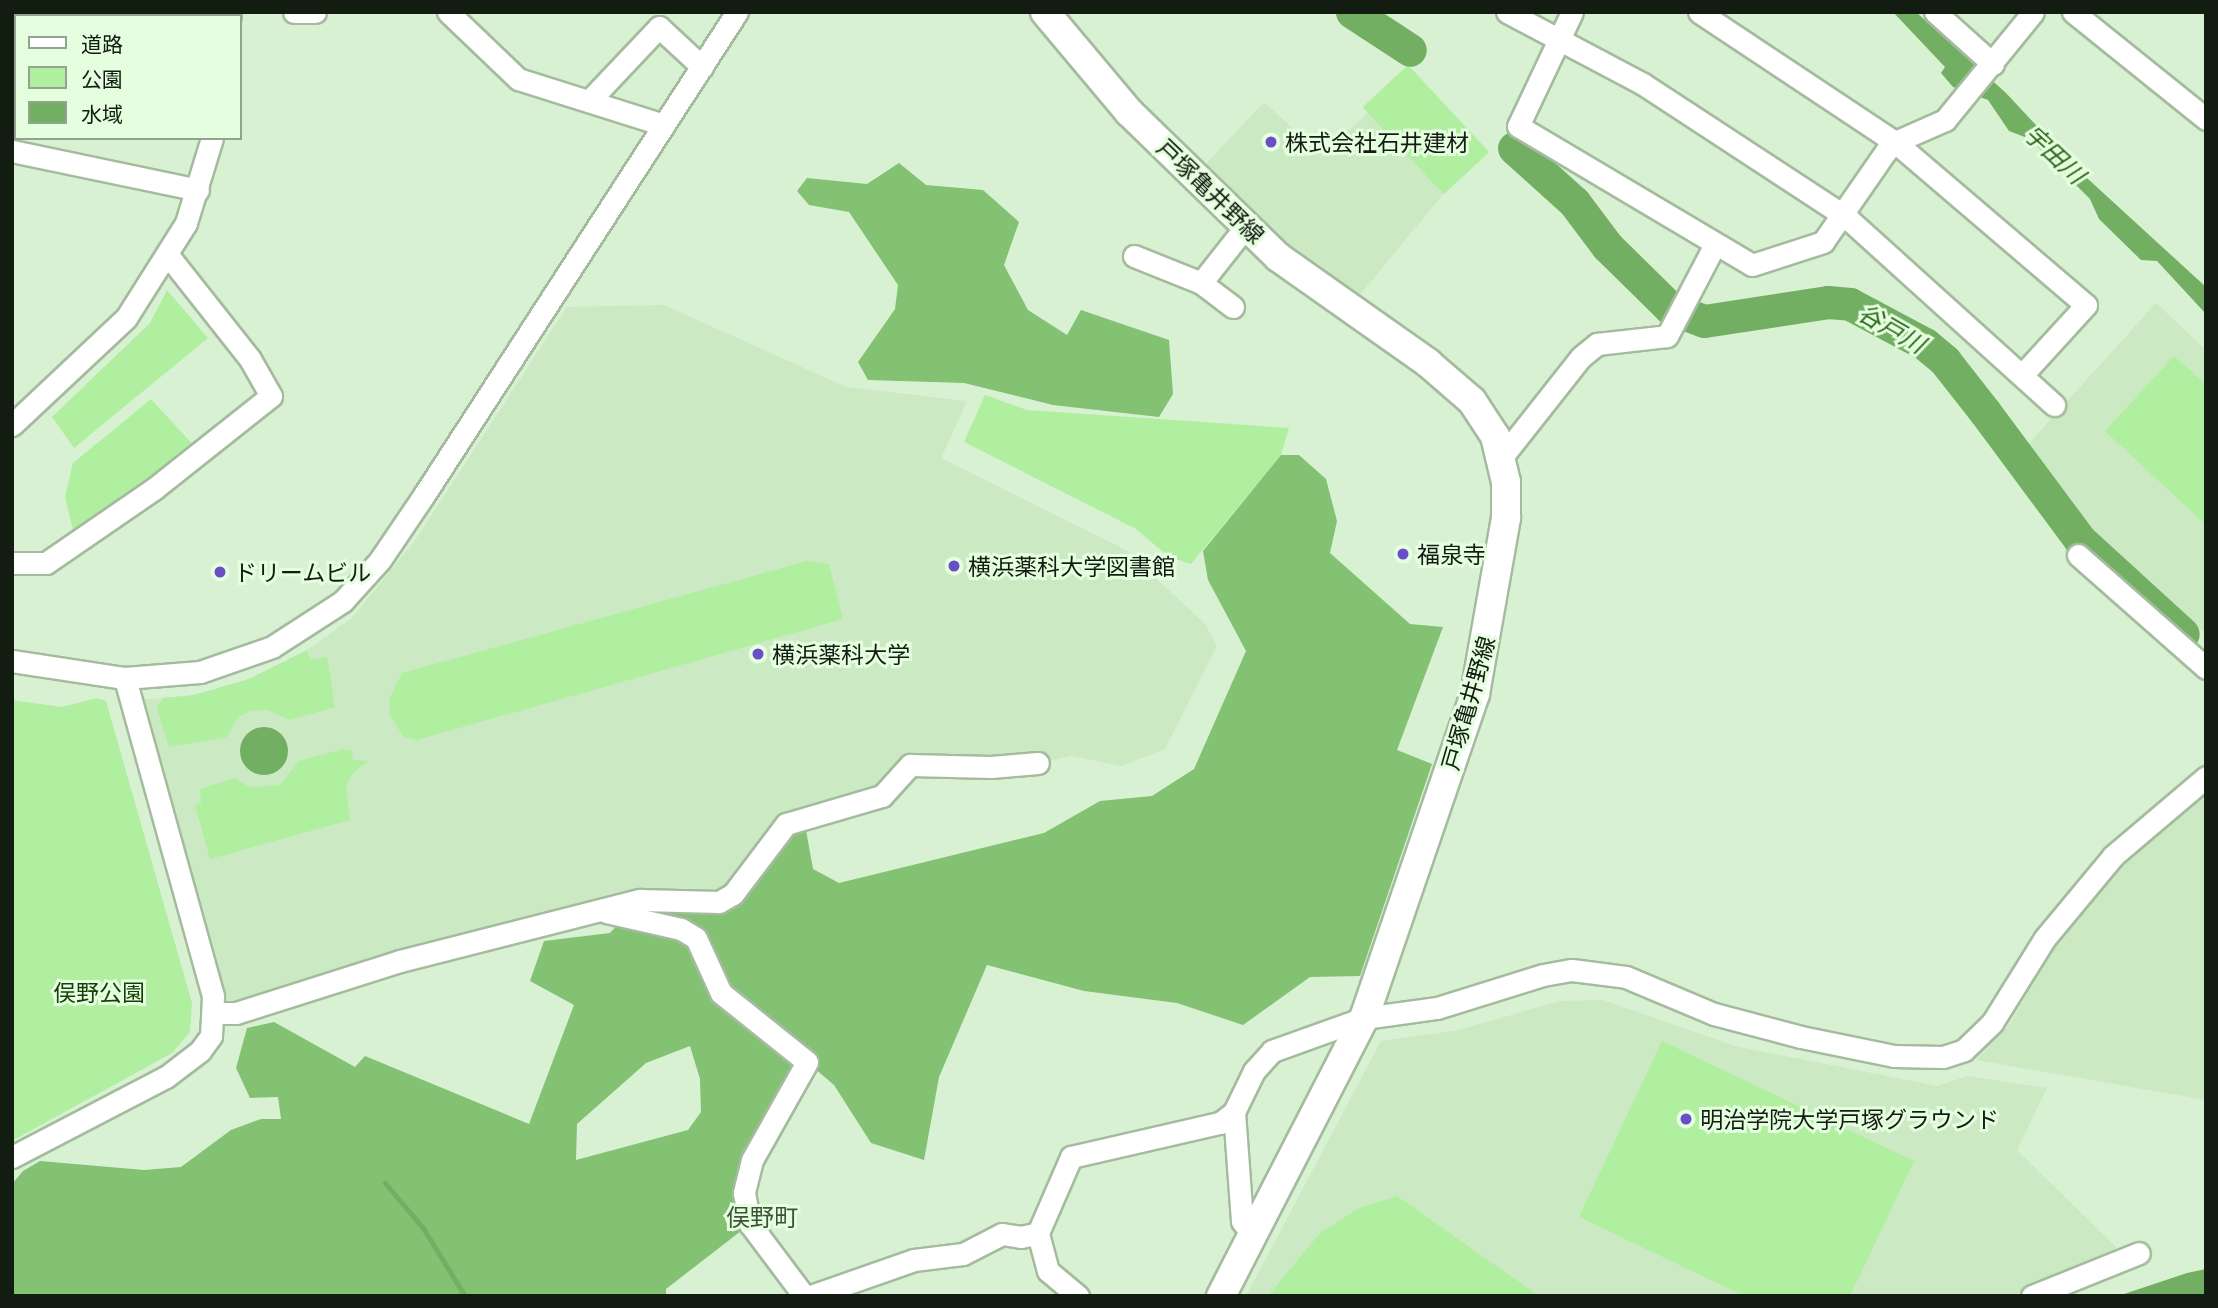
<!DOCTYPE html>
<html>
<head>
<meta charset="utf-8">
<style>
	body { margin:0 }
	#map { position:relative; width:2218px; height:1308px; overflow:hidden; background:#d8f1d2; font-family:"Open Sans","Noto Sans JP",sans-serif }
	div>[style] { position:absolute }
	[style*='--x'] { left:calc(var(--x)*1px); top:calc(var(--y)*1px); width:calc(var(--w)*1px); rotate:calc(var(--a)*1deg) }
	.built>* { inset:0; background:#cbe9c3 }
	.green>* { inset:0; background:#b0efa0; transform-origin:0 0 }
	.forest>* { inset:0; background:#83c173 }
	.water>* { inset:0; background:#72af63 }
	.round { border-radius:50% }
	.stream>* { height:5px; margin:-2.5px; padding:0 2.5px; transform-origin:2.5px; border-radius:2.5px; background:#72af63 }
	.river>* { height:33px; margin:-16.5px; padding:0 16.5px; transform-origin:16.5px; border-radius:16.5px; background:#72af63 }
	.roads { filter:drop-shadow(2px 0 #a4bb9e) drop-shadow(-2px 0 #a4bb9e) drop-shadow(0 2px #a4bb9e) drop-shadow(0 -2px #a4bb9e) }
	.minor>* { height:21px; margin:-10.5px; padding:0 10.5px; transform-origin:10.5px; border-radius:10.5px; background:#fff }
	.major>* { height:28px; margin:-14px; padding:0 14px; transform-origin:14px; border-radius:14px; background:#fff }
	.dots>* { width:19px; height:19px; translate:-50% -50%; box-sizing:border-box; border:4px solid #e5fedf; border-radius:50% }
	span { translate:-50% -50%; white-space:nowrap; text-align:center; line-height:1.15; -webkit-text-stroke:6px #e5fedf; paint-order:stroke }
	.poi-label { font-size:23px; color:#131c11 }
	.left { translate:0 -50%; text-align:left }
	.street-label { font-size:23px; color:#131c11 }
	.park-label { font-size:23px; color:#143d07 }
	.water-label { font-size:24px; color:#2a6418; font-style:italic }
	.neighbourhood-label { font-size:24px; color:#3e5238 }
	.frame { position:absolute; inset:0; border:14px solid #131c11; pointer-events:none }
	.legend { position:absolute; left:14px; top:14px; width:228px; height:126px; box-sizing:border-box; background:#e5fedf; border:2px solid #91a48d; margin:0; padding:9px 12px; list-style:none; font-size:21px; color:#131c11 }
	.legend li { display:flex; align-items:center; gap:14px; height:35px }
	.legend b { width:35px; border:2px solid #91a48d }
</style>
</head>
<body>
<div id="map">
	<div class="built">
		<div style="clip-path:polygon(1264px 102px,1323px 156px,1368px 112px,1444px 193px,1359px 296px,1292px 251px,1203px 167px)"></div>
		<div style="clip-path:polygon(2156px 303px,2206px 350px,2206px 634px,2071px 523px,2022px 451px)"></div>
		<div style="clip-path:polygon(664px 305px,846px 387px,967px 401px,941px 458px,1126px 550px,1205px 624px,1217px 646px,1165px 749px,1121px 766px,1071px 756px,1038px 763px,910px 765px,882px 796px,786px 824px,719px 902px,640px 900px,237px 1003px,222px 1002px,140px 700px,194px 695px,249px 679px,298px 657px,353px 617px,416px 539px,567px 307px)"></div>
		<div style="clip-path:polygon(2206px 785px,2206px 1100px,1976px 1060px,2009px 1025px,2060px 937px,2113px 873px)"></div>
		<div style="clip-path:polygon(1603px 1000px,1735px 1046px,1937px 1086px,1968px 1076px,2047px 1088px,2017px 1150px,2117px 1248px,2013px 1296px,1246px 1296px,1381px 1041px,1459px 1030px,1560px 1001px)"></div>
	</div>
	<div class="green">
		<div style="left:1408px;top:65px;width:119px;height:62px;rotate:47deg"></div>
		<div style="clip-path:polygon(167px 290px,208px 338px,74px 448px,52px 417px,150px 323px)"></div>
		<div style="clip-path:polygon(2174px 356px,2206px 384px,2206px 525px,2105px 431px)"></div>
		<div style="clip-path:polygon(985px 395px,1027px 410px,1289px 428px,1281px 455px,1191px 564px,1169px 557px,1136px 529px,964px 442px)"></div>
		<div style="clip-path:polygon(151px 399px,196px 448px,74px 534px,65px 497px,73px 463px)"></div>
		<div style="clip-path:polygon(807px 561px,829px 564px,843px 619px,417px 740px,404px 737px,390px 716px,389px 699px,402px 673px)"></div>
		<div style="clip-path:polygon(307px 650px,310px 660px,327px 657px,335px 707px,290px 720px,267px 710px,251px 711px,238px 717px,227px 737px,169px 747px,157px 708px,163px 698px,194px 695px,249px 679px)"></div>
		<div style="clip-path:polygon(97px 698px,106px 701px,192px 1003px,190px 1032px,172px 1053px,12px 1141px,12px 700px,62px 707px)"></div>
		<div style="clip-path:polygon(343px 749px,353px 751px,352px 760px,369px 761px,354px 772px,346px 785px,350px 820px,210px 859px,195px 805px,201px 804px,200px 789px,235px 778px,249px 787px,280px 785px,299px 761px)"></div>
		<div style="clip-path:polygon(1662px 1041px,1914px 1161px,1850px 1296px,1744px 1296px,1579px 1217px)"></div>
		<div style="clip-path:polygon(1397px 1196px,1539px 1296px,1268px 1296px,1320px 1233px,1359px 1208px)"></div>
	</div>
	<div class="forest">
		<div style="clip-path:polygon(899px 163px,926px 185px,983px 190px,1019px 222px,1004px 265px,1028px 310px,1067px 335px,1081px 310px,1169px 340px,1173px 394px,1159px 417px,1053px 405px,964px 383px,868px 380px,858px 362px,895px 309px,898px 285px,849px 212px,809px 205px,797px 191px,807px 178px,867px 184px)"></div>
		<div style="clip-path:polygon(evenodd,1281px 455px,1299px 455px,1326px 479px,1337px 521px,1330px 553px,1410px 624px,1443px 627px,1397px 750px,1432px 764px,1360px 976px,1310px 977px,1243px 1025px,1177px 1003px,1084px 991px,987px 965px,939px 1077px,924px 1160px,871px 1143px,834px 1085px,807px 1062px,752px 1160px,750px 1224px,666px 1289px,666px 1296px,12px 1296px,12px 1184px,23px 1171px,40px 1161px,144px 1170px,181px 1167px,231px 1130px,261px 1119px,281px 1119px,278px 1097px,250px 1098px,236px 1068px,247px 1028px,274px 1022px,355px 1067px,365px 1056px,529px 1124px,574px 1005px,530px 981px,544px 941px,610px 933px,640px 900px,719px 901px,804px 819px,813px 869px,839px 883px,1044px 833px,1100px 801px,1152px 796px,1194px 769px,1246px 651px,1208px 580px,1203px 551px,1281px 455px,690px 1046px,700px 1079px,701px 1112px,688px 1130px,576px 1160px,577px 1124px,646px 1063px,690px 1046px)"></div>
	</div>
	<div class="water">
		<div style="clip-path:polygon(1893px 12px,1916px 12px,2006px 93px,2076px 168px,2206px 287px,2206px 314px,2157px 261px,2141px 260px,2099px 219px,2090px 199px,2030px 139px,2009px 131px,1988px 100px,1953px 87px,1941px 73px,1945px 67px)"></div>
		<div class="round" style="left:240px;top:727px;width:48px;height:48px"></div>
		<div style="clip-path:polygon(2206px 1269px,2206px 1296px,2118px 1296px,2187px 1273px)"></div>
	</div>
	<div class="stream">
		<div style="--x:385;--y:1183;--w:59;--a:49.8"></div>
		<div style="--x:423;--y:1228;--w:80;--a:58.3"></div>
	</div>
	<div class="river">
		<div style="--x:1352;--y:12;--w:69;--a:33.2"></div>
		<div style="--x:1514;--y:148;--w:81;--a:42"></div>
		<div style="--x:1574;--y:202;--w:55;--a:53.1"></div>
		<div style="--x:1607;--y:246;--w:88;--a:44.5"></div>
		<div style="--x:1670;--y:308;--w:36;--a:21"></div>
		<div style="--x:1704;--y:321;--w:125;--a:-8.7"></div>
		<div style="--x:1828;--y:302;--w:22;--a:5"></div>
		<div style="--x:1850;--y:304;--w:85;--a:28.1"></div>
		<div style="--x:1925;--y:344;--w:26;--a:40"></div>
		<div style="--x:1945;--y:361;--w:65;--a:51.9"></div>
		<div style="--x:1985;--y:412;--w:159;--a:53.4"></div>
		<div style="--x:2080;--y:540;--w:139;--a:42.4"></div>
	</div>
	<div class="roads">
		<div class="minor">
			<div style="--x:166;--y:12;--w:14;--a:17"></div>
			<div style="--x:294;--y:12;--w:21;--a:0"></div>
			<div style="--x:448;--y:12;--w:97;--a:43.7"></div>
			<div style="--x:518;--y:79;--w:153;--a:17.5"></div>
			<div style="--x:1507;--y:12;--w:154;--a:27.9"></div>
			<div style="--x:1643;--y:84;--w:241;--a:33.2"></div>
			<div style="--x:1845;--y:216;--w:282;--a:42.1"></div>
			<div style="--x:1572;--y:12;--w:126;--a:115.3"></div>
			<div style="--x:1518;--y:126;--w:272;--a:30.7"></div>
			<div style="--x:1752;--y:265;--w:75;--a:-17.9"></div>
			<div style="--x:1823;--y:242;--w:111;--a:-55.3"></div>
			<div style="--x:1886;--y:151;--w:13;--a:-45"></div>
			<div style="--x:1895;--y:142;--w:55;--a:-23.7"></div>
			<div style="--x:1945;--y:120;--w:139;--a:-50.8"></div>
			<div style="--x:1699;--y:12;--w:235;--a:33.6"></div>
			<div style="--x:1895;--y:142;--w:251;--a:40.5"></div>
			<div style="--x:2086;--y:305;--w:95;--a:132.4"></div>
			<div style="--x:1935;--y:12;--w:78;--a:41.9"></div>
			<div style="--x:2073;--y:12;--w:171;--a:38.8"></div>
			<div style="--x:226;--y:16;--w:4;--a:0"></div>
			<div style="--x:12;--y:33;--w:4;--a:14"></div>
			<div style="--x:12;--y:66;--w:9;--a:-63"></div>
			<div style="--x:589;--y:101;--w:102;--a:-46.6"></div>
			<div style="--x:659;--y:27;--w:59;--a:42.9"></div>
			<div style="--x:12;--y:151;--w:190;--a:11.8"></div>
			<div style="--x:1134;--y:256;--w:72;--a:21.9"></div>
			<div style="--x:1233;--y:307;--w:40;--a:-143"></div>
			<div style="--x:1201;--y:283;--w:73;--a:-51.7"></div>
			<div style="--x:12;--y:425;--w:156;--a:-43.2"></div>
			<div style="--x:126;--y:318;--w:112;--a:-57.7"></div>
			<div style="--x:186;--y:223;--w:89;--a:-73"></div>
			<div style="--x:1502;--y:457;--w:127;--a:-51.7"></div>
			<div style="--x:1581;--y:357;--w:21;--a:-39"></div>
			<div style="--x:1597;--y:344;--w:70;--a:-6.5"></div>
			<div style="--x:1667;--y:336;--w:104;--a:-62.4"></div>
			<div style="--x:2078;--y:555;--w:171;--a:41.4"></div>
			<div style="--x:12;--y:563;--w:34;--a:0"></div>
			<div style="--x:46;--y:563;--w:132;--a:-34.5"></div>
			<div style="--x:155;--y:488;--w:148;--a:-38.4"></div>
			<div style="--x:271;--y:396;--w:43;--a:-119.6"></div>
			<div style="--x:250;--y:359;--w:132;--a:-128.3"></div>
			<div style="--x:12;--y:661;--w:114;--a:8.6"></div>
			<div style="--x:125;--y:678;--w:75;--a:-4.6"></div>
			<div style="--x:200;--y:672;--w:76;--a:-19.1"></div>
			<div style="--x:272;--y:647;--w:85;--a:-32.9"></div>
			<div style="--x:343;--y:601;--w:55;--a:-47.9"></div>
			<div style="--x:380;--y:560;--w:78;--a:-55.9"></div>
			<div style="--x:424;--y:495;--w:576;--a:-57.06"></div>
			<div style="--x:606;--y:912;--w:77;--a:12.8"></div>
			<div style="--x:681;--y:929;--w:17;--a:31"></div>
			<div style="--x:696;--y:938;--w:60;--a:65.6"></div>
			<div style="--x:721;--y:993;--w:110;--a:38.7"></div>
			<div style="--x:807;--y:1062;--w:112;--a:119.3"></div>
			<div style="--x:752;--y:1160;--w:34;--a:104"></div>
			<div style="--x:744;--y:1193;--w:32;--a:79"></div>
			<div style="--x:750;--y:1224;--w:90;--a:53.1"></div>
			<div style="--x:215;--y:1013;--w:21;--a:0"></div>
			<div style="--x:236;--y:1013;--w:172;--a:-17.6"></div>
			<div style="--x:400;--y:961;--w:248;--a:-14.3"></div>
			<div style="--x:640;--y:900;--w:79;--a:1.5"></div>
			<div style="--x:719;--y:902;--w:16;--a:-30"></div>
			<div style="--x:733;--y:894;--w:88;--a:-52.9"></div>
			<div style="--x:786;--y:824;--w:100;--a:-16.3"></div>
			<div style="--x:882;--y:796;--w:42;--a:-47.9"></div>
			<div style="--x:910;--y:765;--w:81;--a:1.4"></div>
			<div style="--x:991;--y:767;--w:47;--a:-4.9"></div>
			<div style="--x:12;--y:1157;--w:174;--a:-27.5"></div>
			<div style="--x:166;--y:1077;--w:43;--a:-37.4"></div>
			<div style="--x:200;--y:1051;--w:19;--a:-54"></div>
			<div style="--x:211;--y:1036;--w:40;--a:-87.1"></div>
			<div style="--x:213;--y:996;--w:330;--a:-105.5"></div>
			<div style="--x:1252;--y:1234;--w:16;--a:-128"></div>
			<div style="--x:1242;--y:1221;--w:109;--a:-94.2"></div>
			<div style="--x:1234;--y:1112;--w:46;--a:-64"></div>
			<div style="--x:1254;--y:1071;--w:27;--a:-48"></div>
			<div style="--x:1272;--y:1051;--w:98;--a:-19.7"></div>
			<div style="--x:1364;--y:1018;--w:74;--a:-7.8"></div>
			<div style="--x:1437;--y:1008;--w:111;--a:-17.3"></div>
			<div style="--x:1543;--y:975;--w:29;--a:-10"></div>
			<div style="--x:1572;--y:970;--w:54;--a:7.4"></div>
			<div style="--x:1626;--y:977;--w:95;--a:22.8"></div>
			<div style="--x:1714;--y:1014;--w:90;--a:14.8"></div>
			<div style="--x:1801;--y:1037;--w:95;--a:11.5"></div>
			<div style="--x:1894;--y:1056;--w:49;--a:1.2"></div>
			<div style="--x:1943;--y:1057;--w:22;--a:-18"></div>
			<div style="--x:1964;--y:1050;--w:39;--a:-44"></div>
			<div style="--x:1992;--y:1023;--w:100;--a:-58.1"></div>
			<div style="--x:2045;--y:938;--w:107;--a:-50.3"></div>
			<div style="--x:2113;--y:856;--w:122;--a:-40.3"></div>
			<div style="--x:811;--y:1296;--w:109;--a:-19.3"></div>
			<div style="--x:914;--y:1260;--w:49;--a:-7"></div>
			<div style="--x:963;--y:1254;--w:44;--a:-27.1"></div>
			<div style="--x:1002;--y:1234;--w:19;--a:9"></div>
			<div style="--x:1021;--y:1237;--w:17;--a:-13"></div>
			<div style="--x:1078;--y:1296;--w:39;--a:-140"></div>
			<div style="--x:1048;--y:1271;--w:39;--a:-105"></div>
			<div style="--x:1038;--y:1233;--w:83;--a:-66.5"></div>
			<div style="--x:1071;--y:1157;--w:153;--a:-12.9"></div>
			<div style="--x:1220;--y:1123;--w:18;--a:-38"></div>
			<div style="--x:2032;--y:1296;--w:115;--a:-21.9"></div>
		</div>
		<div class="major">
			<div style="--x:1045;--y:12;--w:131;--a:50"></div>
			<div style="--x:1129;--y:112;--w:208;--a:44.2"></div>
			<div style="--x:1278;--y:257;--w:184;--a:35.2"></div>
			<div style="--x:1428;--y:363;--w:58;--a:40.8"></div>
			<div style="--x:1472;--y:401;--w:42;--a:56.7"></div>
			<div style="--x:1495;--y:436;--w:47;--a:76.6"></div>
			<div style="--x:1506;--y:482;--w:36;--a:90"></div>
			<div style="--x:1506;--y:518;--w:179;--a:100"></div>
			<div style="--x:1475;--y:694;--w:342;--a:108.9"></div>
			<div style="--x:1364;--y:1018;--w:313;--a:117.2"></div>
		</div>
	</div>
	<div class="dots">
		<div style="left:1271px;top:142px;background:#6a4ec7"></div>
		<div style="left:1403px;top:554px;background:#6a4ec7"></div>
		<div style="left:954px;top:566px;background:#6a4ec7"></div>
		<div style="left:220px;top:572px;background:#6a4ec7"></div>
		<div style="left:758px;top:654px;background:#6a4ec7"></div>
		<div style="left:1686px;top:1119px;background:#6a4ec7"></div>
	</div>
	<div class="poi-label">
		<span class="left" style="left:1285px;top:142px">株式会社石井建材</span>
		<span class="left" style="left:1417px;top:554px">福泉寺</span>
		<span class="left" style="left:968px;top:566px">横浜薬科大学図書館</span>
		<span class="left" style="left:234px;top:572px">ドリームビル</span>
		<span class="left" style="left:772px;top:654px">横浜薬科大学</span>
		<span class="left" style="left:1700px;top:1119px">明治学院大学戸塚グラウンド</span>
	</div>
	<div class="street-label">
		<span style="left:1211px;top:191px;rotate:44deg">戸塚亀井野線</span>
		<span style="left:1468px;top:703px;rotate:-74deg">戸塚亀井野線</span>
	</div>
	<div class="park-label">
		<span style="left:99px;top:992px">俣野公園</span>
	</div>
	<div class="water-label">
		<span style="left:2055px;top:154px;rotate:43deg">宇田川</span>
		<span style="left:1892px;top:328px;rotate:30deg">谷戸川</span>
	</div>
	<div class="neighbourhood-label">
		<span style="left:762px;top:1217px">俣野町</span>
	</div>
	<div class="frame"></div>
	<ul class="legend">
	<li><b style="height:9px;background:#fff"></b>道路</li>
	<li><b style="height:19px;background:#b0efa0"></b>公園</li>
	<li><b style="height:19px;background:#72af63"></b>水域</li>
	</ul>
</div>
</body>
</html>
